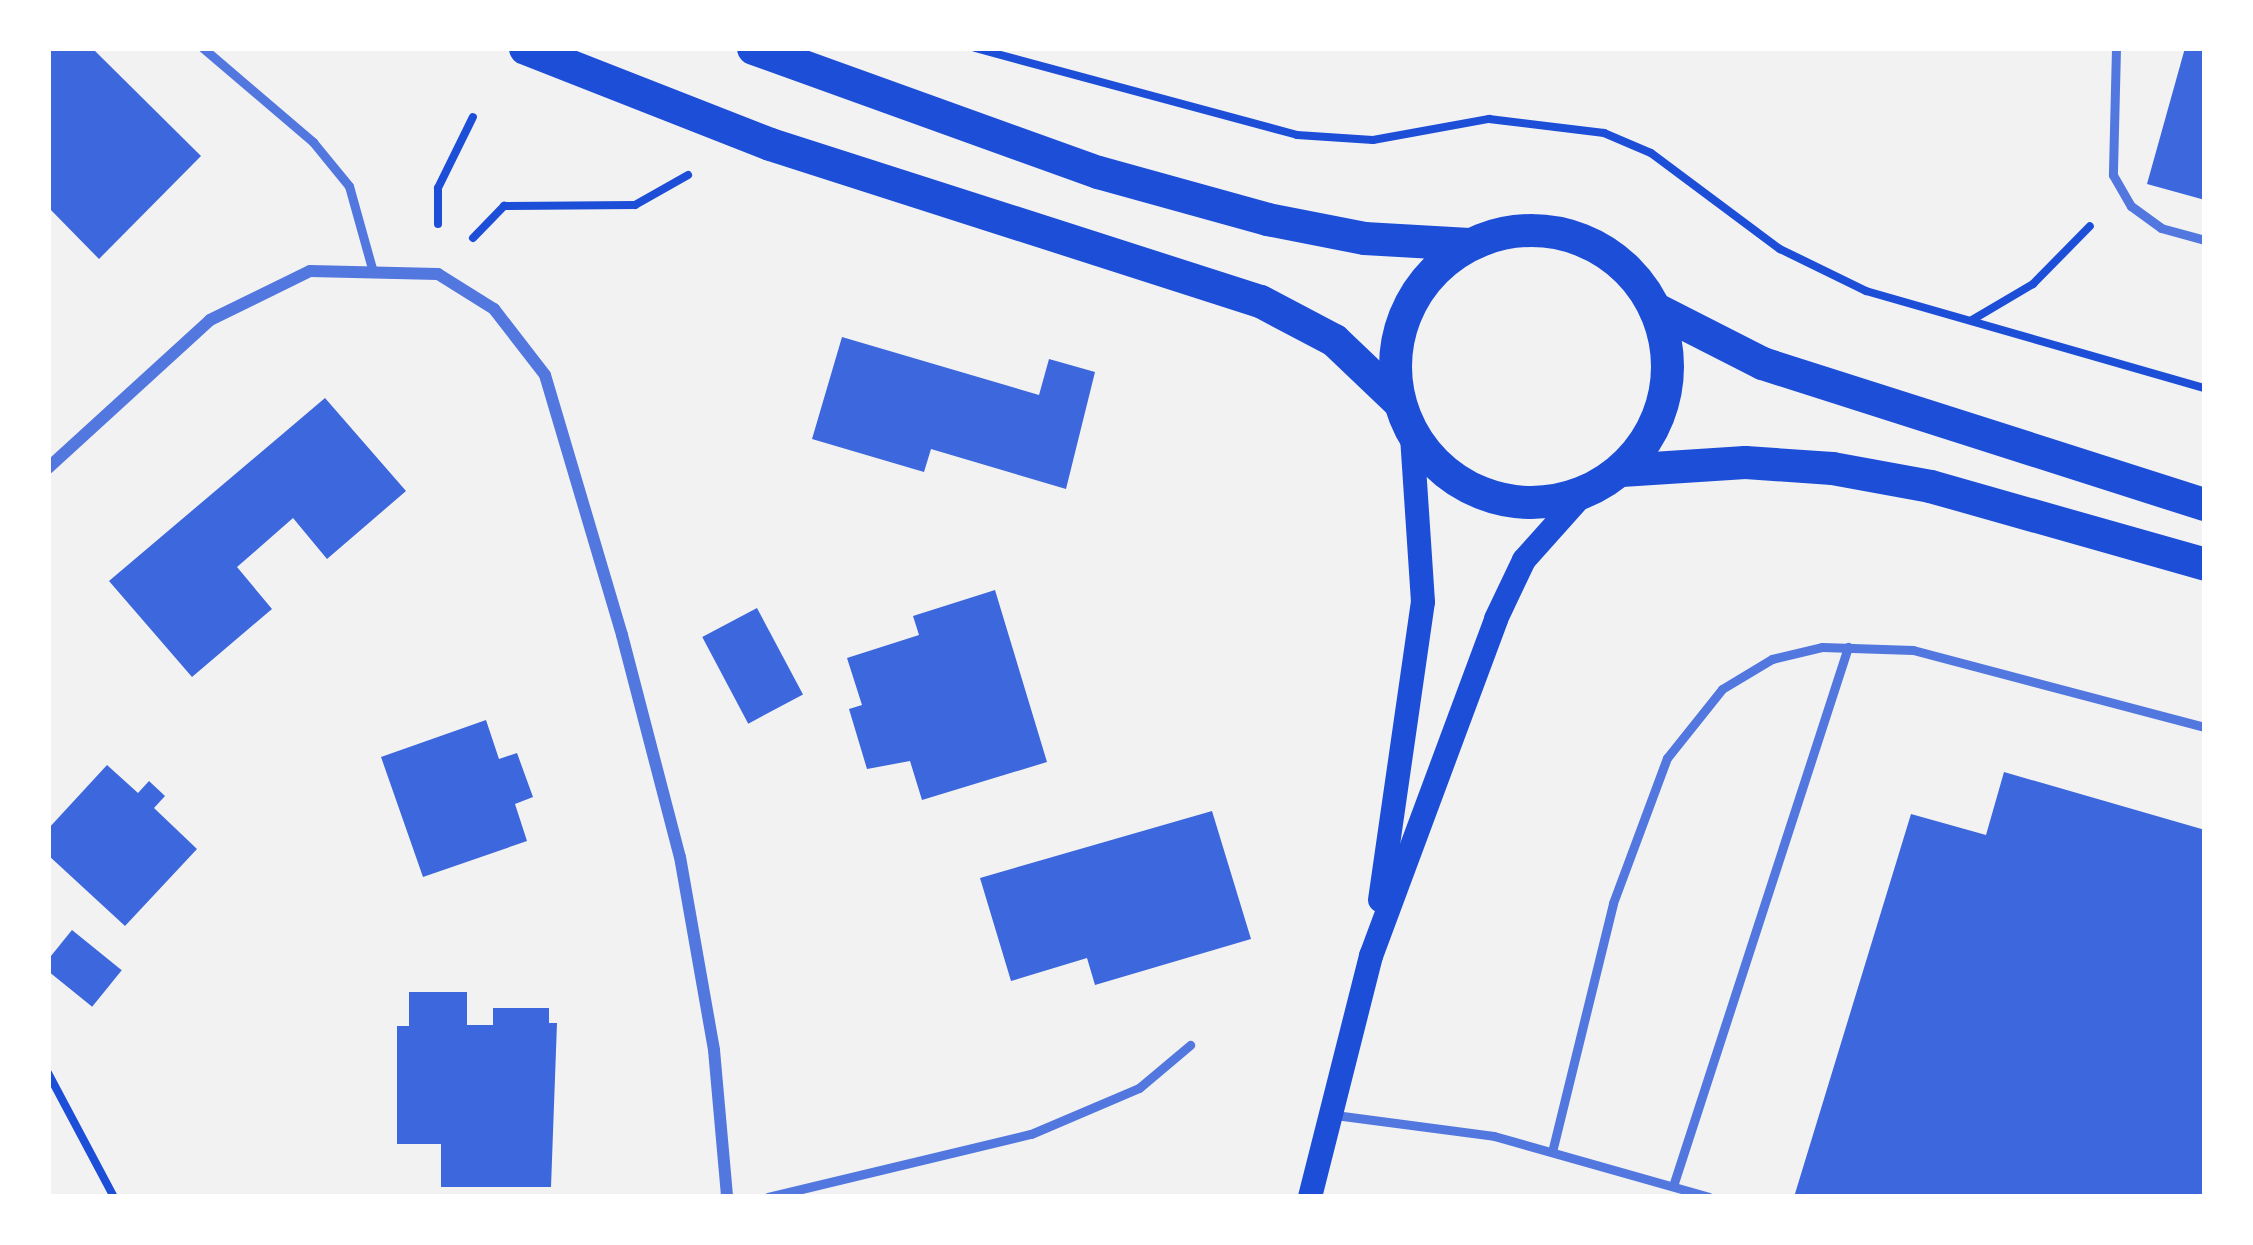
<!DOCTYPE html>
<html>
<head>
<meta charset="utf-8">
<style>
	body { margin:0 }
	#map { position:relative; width:2253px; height:1245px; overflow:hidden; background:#f2f2f2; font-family:"Source Serif 4",serif }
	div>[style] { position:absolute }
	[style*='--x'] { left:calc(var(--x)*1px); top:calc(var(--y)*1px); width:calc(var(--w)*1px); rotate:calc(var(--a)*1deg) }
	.building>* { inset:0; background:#3d67dc; transform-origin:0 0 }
	.path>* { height:8px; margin:-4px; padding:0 4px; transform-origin:4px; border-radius:4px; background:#1d4ed8 }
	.service>* { height:9px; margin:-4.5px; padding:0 4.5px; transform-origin:4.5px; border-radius:4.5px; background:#5277de }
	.minor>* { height:12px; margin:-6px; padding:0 6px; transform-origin:6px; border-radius:6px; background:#5277de }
	.secondary>* { height:24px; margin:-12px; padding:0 12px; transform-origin:12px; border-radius:12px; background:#1d4ed8 }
	.trunk>* { height:33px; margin:-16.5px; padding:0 16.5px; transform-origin:16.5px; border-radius:16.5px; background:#1d4ed8 }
	.trunk>.ring { margin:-16.5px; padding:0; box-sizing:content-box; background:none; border:33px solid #1d4ed8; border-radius:50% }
	span { translate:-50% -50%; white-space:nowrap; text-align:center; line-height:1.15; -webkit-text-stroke:12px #fff; paint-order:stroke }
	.frame { position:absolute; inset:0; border:51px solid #fff; pointer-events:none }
</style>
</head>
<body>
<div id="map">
	<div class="building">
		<div style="clip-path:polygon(48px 48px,92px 48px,201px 156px,99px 259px,48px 207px)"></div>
		<div style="clip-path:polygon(2185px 48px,2205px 48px,2205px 200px,2147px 184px)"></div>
		<div style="clip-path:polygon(842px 337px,1039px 395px,1049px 359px,1095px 372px,1066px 489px,931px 449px,924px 472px,812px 439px)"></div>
		<div style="clip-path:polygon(325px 398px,406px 491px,327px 559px,293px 518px,237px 567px,272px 609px,192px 677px,109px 581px)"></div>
		<div style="clip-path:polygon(995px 590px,1047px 762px,922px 800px,910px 761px,867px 769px,849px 709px,862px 705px,847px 658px,919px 635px,913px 616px)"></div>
		<div style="left:757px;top:608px;width:98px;height:62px;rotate:62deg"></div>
		<div style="clip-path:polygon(486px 720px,499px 759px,517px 753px,533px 797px,515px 804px,527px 841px,423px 877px,381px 757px)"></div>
		<div style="clip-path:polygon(107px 765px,138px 793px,149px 781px,165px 796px,154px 808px,197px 849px,125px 926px,48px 855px,48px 829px)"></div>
		<div style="clip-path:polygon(2004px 772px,2205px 830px,2205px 1197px,1794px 1197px,1911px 814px,1986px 835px)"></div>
		<div style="clip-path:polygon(1212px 811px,1251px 939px,1095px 985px,1087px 958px,1011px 981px,980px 878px)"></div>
		<div style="left:72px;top:930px;width:64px;height:47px;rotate:39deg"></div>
		<div style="clip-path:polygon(409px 992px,467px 992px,467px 1025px,493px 1025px,493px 1008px,549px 1008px,549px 1023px,557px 1023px,551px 1187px,441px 1187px,441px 1144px,397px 1144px,397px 1026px,409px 1026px)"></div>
	</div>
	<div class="path">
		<div style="--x:975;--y:48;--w:334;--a:15.1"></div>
		<div style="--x:1297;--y:135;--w:76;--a:3.8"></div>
		<div style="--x:1373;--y:140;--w:118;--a:-10.3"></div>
		<div style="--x:1489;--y:119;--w:116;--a:6.9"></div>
		<div style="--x:1604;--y:133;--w:51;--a:23.1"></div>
		<div style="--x:1651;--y:153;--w:161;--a:36.7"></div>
		<div style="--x:1780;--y:249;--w:96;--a:26"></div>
		<div style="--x:1866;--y:291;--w:353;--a:16"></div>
		<div style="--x:438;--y:224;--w:36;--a:-90"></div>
		<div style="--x:438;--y:188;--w:79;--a:-63.8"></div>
		<div style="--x:473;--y:238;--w:45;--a:-45.9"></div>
		<div style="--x:504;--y:206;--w:131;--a:-0.4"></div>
		<div style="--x:635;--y:205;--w:61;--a:-29.5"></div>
		<div style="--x:1972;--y:320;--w:71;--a:-30.5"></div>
		<div style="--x:2033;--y:284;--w:81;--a:-45.5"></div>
		<div style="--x:48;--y:1073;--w:140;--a:62"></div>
	</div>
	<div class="service">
		<div style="--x:203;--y:48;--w:145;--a:40.5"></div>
		<div style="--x:313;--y:142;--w:57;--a:50.7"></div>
		<div style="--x:349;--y:186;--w:89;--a:74.4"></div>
		<div style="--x:2116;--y:48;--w:127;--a:91.4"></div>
		<div style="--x:2113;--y:175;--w:36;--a:60"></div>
		<div style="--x:2131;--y:206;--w:37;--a:36"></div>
		<div style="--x:2161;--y:228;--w:46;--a:15.3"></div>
		<div style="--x:1335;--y:1115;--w:160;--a:7.5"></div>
		<div style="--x:1494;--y:1136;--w:223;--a:15.8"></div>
		<div style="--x:1552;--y:1152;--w:256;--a:-76.2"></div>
		<div style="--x:1613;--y:903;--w:155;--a:-69.6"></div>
		<div style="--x:1667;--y:758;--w:88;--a:-51.4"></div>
		<div style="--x:1722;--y:689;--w:58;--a:-31"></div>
		<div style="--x:1772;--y:659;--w:51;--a:-13.5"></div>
		<div style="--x:1822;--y:647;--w:91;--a:1.9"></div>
		<div style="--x:1913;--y:650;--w:302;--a:14.8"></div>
		<div style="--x:1673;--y:1186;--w:567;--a:-72.01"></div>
		<div style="--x:768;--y:1197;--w:270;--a:-13.5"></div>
		<div style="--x:1031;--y:1134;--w:117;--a:-23.1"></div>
		<div style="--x:1139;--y:1088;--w:67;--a:-40.1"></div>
	</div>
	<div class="minor">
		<div style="--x:48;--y:468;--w:219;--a:-42.4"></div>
		<div style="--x:210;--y:320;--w:111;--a:-26.1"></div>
		<div style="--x:310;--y:271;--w:128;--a:1.3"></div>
		<div style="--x:438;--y:274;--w:66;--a:32"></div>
		<div style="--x:494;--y:309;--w:83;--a:52.3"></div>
		<div style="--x:545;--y:375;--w:271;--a:73.5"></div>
		<div style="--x:622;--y:635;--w:229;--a:75.4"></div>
		<div style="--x:680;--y:857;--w:196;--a:80"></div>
		<div style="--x:714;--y:1050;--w:148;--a:84.9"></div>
	</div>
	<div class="secondary">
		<div style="--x:1380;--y:900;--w:301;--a:-81.8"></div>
		<div style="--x:1423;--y:602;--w:167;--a:-93.8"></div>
		<div style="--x:1310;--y:1197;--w:249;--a:-75.8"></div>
		<div style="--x:1371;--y:956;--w:359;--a:-69.6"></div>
		<div style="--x:1496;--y:619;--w:65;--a:-64.6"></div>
		<div style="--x:1524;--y:560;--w:90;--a:-48.2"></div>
	</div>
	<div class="trunk">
		<div style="--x:525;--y:48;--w:263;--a:21.4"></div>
		<div style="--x:770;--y:144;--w:515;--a:17.77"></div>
		<div style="--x:1260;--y:301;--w:84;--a:27.8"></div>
		<div style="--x:1334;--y:340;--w:88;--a:43.6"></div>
		<div style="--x:753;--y:48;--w:367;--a:19.8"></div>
		<div style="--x:1098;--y:172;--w:175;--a:15.5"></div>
		<div style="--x:1267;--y:219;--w:99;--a:11.1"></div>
		<div style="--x:1364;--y:238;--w:105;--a:3.3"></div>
		<div class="ring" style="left:1395px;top:230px;width:239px;height:239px"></div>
		<div style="--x:1656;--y:309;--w:119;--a:27"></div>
		<div style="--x:1762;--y:363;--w:465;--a:17.7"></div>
		<div style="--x:1621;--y:470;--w:124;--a:-3.7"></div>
		<div style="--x:1745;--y:462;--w:87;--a:3.9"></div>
		<div style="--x:1832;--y:468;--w:100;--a:10.4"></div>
		<div style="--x:1930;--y:486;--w:286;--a:15.8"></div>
	</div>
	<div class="frame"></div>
</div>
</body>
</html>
